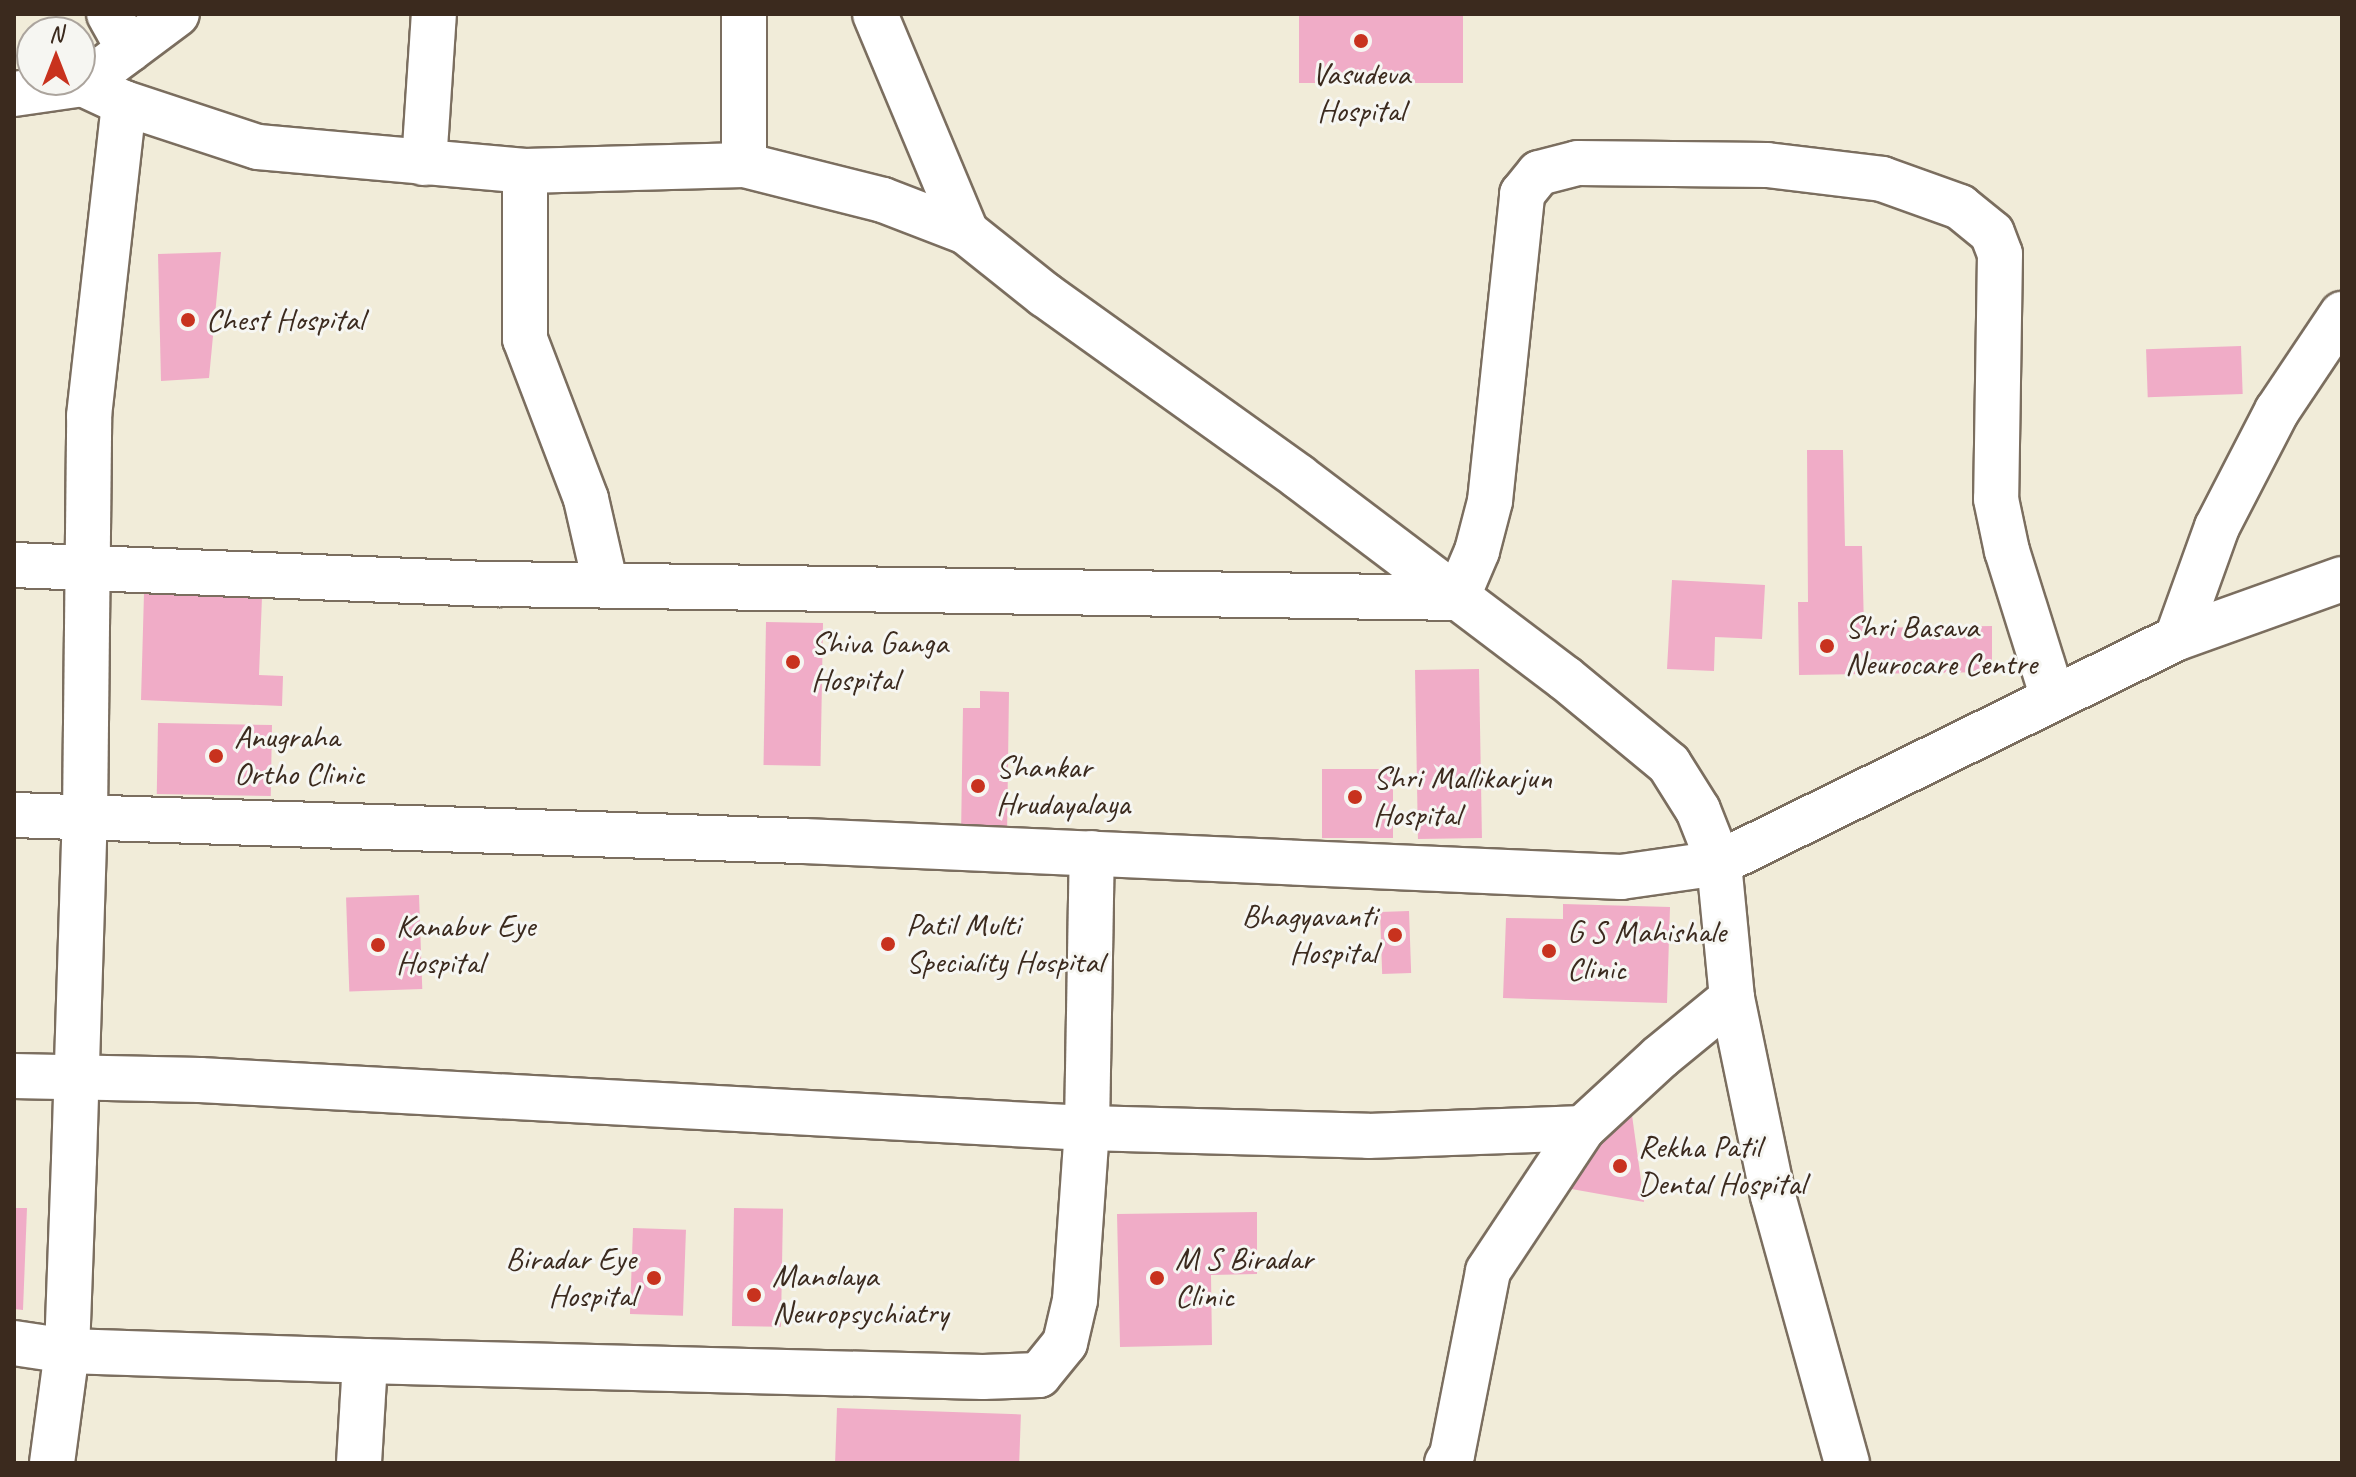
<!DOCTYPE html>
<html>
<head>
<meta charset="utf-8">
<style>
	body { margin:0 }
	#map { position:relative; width:2356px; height:1477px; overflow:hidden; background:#f1ecd9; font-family:Caveat,sans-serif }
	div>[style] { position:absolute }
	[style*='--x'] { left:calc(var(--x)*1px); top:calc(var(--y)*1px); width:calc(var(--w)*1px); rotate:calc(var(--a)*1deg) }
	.building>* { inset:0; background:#f0acc7; transform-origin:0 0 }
	.roads { filter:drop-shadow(2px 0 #7b6e5f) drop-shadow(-2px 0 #7b6e5f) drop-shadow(0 2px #7b6e5f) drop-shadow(0 -2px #7b6e5f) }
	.street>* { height:44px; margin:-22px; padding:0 22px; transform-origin:22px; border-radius:22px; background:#fff }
	.secondary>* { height:44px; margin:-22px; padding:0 22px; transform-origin:22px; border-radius:22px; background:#fff }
	.dots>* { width:22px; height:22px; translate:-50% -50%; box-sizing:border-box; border:4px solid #f6f6f2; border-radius:50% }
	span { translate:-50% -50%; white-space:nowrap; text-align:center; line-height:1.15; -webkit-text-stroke:6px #f6f6f2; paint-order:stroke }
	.poi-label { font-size:32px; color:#3b2a1e }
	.left { translate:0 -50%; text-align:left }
	.right { translate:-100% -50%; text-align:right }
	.frame { position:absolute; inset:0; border:16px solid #3b2a1e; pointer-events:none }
	.north { position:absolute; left:16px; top:16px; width:80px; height:80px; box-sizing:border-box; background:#f6f6f2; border:2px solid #aba49d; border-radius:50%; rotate:0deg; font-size:22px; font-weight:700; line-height:32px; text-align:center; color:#3b2a1e }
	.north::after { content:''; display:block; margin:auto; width:28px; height:36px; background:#c8321e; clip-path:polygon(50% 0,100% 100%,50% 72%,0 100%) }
</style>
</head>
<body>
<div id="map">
	<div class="building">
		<div style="left:1299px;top:14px;width:164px;height:69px"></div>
		<div style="clip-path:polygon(221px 252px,209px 378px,161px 381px,158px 254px)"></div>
		<div style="left:2241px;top:346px;width:48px;height:95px;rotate:88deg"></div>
		<div style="clip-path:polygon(1807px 450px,1843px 450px,1845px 546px,1862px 546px,1864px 628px,1992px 626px,1992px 672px,1799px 675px,1798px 602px,1808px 602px)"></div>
		<div style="clip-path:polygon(1672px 580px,1765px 585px,1762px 639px,1715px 637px,1714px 671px,1667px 669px)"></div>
		<div style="clip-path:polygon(144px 593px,262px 597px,259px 675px,283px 676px,282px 706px,141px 700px)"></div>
		<div style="left:766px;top:622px;width:57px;height:143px;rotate:1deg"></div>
		<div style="left:1479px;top:669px;width:169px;height:64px;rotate:89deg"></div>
		<div style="clip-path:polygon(980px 691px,1009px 692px,1007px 837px,961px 836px,963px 708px,980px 708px)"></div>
		<div style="left:158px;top:723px;width:114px;height:71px;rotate:1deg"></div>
		<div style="left:1322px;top:769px;width:71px;height:69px"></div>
		<div style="left:419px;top:895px;width:94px;height:73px;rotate:88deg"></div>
		<div style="clip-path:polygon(1563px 904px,1670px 907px,1667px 1003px,1503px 998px,1506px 918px,1563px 919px)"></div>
		<div style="left:1409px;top:911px;width:62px;height:29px;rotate:88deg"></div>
		<div style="clip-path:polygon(1631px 1108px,1644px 1202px,1566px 1188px)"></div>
		<div style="clip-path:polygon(14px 1208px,27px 1208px,23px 1310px,14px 1309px)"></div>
		<div style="left:734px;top:1208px;width:49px;height:118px;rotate:1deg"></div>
		<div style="clip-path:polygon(1257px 1212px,1257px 1274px,1211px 1275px,1212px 1345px,1120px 1347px,1117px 1214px)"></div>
		<div style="left:633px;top:1228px;width:53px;height:86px;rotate:2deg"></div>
		<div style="left:837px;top:1408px;width:184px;height:55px;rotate:2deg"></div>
	</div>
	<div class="roads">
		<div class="street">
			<div style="--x:109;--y:14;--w:41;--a:60.9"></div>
			<div style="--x:875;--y:14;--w:236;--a:67.3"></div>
			<div style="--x:424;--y:163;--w:149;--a:-86.2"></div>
			<div style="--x:744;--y:165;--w:151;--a:-90"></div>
			<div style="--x:525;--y:171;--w:168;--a:90"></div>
			<div style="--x:525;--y:339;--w:171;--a:69.1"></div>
			<div style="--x:586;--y:499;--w:89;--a:77.1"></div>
			<div style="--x:14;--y:565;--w:482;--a:2.3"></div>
			<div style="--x:496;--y:584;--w:961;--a:0.83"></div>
			<div style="--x:1457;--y:598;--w:51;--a:-66.9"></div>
			<div style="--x:1477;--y:551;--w:52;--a:-75.4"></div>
			<div style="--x:1490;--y:501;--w:309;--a:-84"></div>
			<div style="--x:1522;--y:194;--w:27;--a:-51"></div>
			<div style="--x:1539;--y:173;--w:40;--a:-14.4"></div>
			<div style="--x:1578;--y:163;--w:189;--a:0.6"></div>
			<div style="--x:1767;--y:165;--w:116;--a:6.9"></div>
			<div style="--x:1882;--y:179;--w:83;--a:19.7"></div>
			<div style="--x:1960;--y:207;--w:41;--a:39.1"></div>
			<div style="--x:1992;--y:233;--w:22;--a:69"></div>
			<div style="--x:2000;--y:254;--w:245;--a:90.9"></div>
			<div style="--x:1996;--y:499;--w:53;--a:78.1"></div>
			<div style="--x:2007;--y:551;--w:154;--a:72.6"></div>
			<div style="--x:2177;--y:638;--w:118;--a:-70.2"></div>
			<div style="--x:2217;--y:527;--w:131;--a:-62.7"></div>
			<div style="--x:2277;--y:411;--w:117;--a:-56.2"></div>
			<div style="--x:14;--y:1076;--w:186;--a:1.2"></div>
			<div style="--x:200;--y:1080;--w:888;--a:3.1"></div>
			<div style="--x:1087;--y:1128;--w:281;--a:1.6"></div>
			<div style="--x:1368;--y:1136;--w:215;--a:-2.1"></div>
			<div style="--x:14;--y:1343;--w:54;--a:8.6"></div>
			<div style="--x:67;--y:1351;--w:298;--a:1.9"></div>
			<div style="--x:365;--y:1361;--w:618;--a:1.48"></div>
			<div style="--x:983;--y:1377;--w:56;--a:-2"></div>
			<div style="--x:1039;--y:1375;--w:41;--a:-50.9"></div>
			<div style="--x:1065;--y:1343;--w:44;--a:-76.9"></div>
			<div style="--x:1075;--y:1300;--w:172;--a:-86"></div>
			<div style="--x:1087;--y:1128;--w:275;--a:-89"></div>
			<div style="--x:52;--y:1463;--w:113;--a:-82.4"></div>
			<div style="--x:67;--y:1351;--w:191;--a:-87.9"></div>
			<div style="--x:74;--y:1160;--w:341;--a:-88.2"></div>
			<div style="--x:85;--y:819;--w:403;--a:-89.4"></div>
			<div style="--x:89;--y:416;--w:315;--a:-83.6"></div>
			<div style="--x:359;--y:1463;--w:102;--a:-86.6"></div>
			<div style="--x:1447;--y:1463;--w:9;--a:-58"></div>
			<div style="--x:1452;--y:1455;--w:187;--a:-78.9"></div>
			<div style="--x:1488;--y:1271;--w:172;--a:-56.4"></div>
			<div style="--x:1583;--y:1128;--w:105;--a:-42.7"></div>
			<div style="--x:1660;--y:1057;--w:93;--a:-39.3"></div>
		</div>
		<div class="secondary">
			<div style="--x:83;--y:84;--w:45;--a:24.9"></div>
			<div style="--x:124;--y:103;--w:141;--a:18.2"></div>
			<div style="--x:258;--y:147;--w:268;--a:5.1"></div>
			<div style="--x:525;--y:171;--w:219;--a:-1.6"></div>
			<div style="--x:744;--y:165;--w:143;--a:14.1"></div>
			<div style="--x:883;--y:200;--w:89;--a:21.1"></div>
			<div style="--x:966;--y:232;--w:101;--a:38.6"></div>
			<div style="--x:1045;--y:295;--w:312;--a:35.6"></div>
			<div style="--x:1299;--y:477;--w:333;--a:37.1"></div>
			<div style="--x:1565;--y:678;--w:135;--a:39.6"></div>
			<div style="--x:1669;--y:764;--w:54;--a:57.8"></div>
			<div style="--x:1698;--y:810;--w:57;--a:68.4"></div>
			<div style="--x:1719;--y:863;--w:136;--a:84.5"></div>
			<div style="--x:1732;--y:998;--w:202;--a:78.3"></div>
			<div style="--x:1773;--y:1196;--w:277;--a:74.5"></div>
			<div style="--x:14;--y:94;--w:70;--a:-8.2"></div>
			<div style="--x:83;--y:84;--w:117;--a:-36.7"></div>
			<div style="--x:14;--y:815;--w:790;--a:1.89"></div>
			<div style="--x:804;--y:841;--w:818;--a:2.52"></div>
			<div style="--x:1621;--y:877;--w:99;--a:-8.1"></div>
			<div style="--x:1719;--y:863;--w:510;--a:-26.16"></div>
			<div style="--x:2177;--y:638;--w:175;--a:-19.7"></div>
		</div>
	</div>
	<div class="dots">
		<div style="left:1361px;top:41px;background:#c8321e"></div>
		<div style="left:188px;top:320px;background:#c8321e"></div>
		<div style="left:1827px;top:646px;background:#c8321e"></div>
		<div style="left:793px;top:662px;background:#c8321e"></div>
		<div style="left:216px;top:756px;background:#c8321e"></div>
		<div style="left:978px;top:786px;background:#c8321e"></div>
		<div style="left:1355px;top:797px;background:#c8321e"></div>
		<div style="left:1395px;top:935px;background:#c8321e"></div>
		<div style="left:888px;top:944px;background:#c8321e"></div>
		<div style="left:378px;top:945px;background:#c8321e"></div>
		<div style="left:1549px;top:951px;background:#c8321e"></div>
		<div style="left:1620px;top:1166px;background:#c8321e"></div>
		<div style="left:654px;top:1278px;background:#c8321e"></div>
		<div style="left:1157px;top:1278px;background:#c8321e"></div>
		<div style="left:754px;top:1295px;background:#c8321e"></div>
	</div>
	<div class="poi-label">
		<span style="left:1361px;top:93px">Vasudeva<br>Hospital</span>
		<span class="left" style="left:206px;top:320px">Chest Hospital</span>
		<span class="left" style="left:1845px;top:646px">Shri Basava<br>Neurocare Centre</span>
		<span class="left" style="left:811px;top:662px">Shiva Ganga<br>Hospital</span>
		<span class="left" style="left:234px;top:756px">Anugraha<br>Ortho Clinic</span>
		<span class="left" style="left:996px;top:786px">Shankar<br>Hrudayalaya</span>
		<span class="left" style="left:1373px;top:797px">Shri Mallikarjun<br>Hospital</span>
		<span class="right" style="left:1377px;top:935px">Bhagyavanti<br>Hospital</span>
		<span class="left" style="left:906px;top:944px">Patil Multi<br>Speciality Hospital</span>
		<span class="left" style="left:396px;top:945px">Kanabur Eye<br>Hospital</span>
		<span class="left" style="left:1567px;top:951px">G S Mahishale<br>Clinic</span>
		<span class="left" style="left:1638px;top:1166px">Rekha Patil<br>Dental Hospital</span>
		<span class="right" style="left:636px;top:1278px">Biradar Eye<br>Hospital</span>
		<span class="left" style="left:1175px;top:1278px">M S Biradar<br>Clinic</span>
		<span class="left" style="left:772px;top:1295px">Manolaya<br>Neuropsychiatry</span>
	</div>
	<div class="frame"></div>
	<div class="north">N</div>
</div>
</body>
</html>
